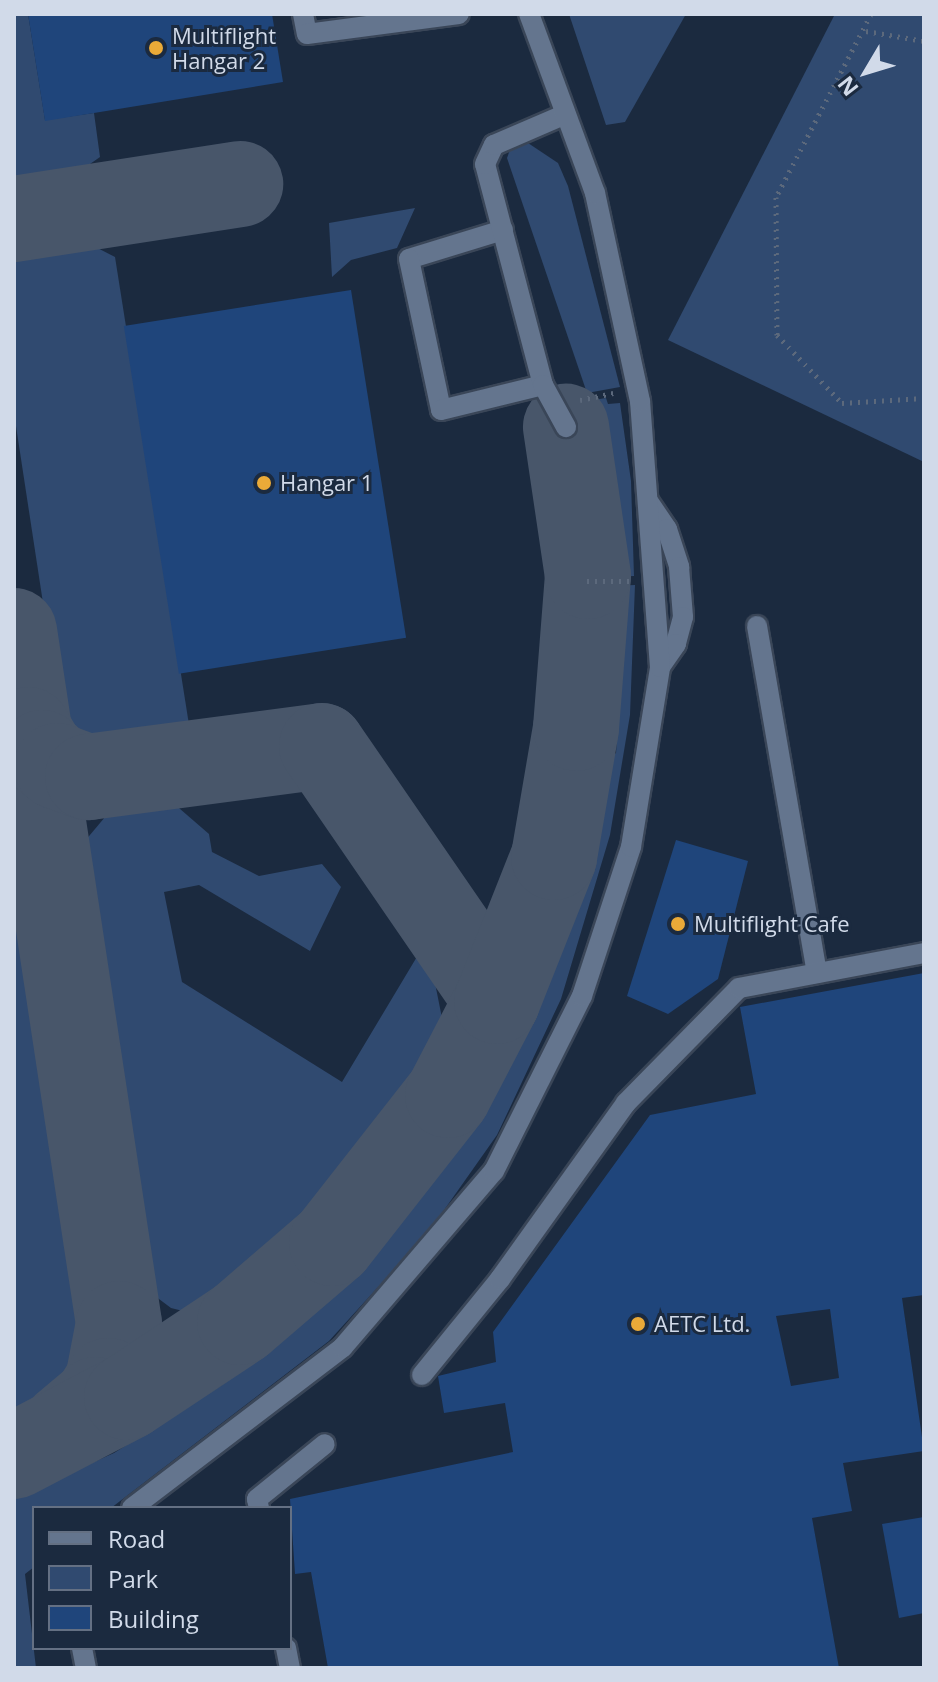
<!DOCTYPE html>
<html>
<head>
<meta charset="utf-8">
<style>
	body { margin:0 }
	#map { position:relative; width:938px; height:1682px; overflow:hidden; background:#1b2a3f; font-family:"Open Sans",sans-serif }
	div>[style] { position:absolute }
	[style*='--x'] { left:calc(var(--x)*1px); top:calc(var(--y)*1px); width:calc(var(--w)*1px); rotate:calc(var(--a)*1deg) }
	.green>* { inset:0; background:#304a70 }
	.taxiway>* { height:86px; margin:-43px; padding:0 43px; transform-origin:43px; border-radius:43px; background:#48566a }
	.building>* { inset:0; background:#1f457b; transform-origin:0 0 }
	.path>* { height:5px; margin-top:-2.5px; transform-origin:0; background:repeating-linear-gradient(90deg,#5c697c 0 2px,transparent 0 8px) }
	.roads { filter:drop-shadow(2px 0 #3a4658) drop-shadow(-2px 0 #3a4658) drop-shadow(0 2px #3a4658) drop-shadow(0 -2px #3a4658) }
	.minor>* { height:20px; margin:-10px; padding:0 10px; transform-origin:10px; border-radius:10px; background:#64758e }
	.dots>* { width:22px; height:22px; translate:-50% -50%; box-sizing:border-box; border:4px solid #1b2a3f; border-radius:50% }
	span { translate:-50% -50%; white-space:nowrap; text-align:center; line-height:1.15; -webkit-text-stroke:6px #1b2a3f; paint-order:stroke }
	.poi-label { font-size:22px; color:#d1dae9 }
	.left { translate:0 -50%; text-align:left }
	.frame { position:absolute; inset:0; border:16px solid #d1dae9; pointer-events:none }
	.legend { position:absolute; left:32px; top:1506px; width:260px; height:144px; box-sizing:border-box; background:#1b2a3f; border:2px solid #647083; margin:0; padding:10px 14px; list-style:none; font-size:24px; color:#d1dae9 }
	.legend li { display:flex; align-items:center; gap:16px; height:40px }
	.legend b { width:40px; border:2px solid #647083 }
	.north { position:absolute; left:826px; top:32px; width:80px; height:80px; -webkit-text-stroke:6px #1b2a3f; paint-order:stroke; rotate:232deg; font-size:22px; font-weight:700; line-height:32px; text-align:center; color:#d1dae9 }
	.north::after { content:''; display:block; margin:auto; width:28px; height:36px; background:#d1dae9; clip-path:polygon(50% 0,100% 100%,50% 72%,0 100%) }
</style>
</head>
<body>
<div id="map">
	<div class="green">
		<div style="clip-path:polygon(14px 14px,28px 14px,45px 120px,94px 113px,100px 157px,60px 185px,14px 190px)"></div>
		<div style="clip-path:polygon(569px 14px,686px 14px,625px 122px,606px 125px)"></div>
		<div style="clip-path:polygon(835px 14px,924px 14px,924px 462px,668px 340px)"></div>
		<div style="clip-path:polygon(525px 141px,558px 163px,568px 186px,620px 387px,587px 393px,507px 158px,511px 147px)"></div>
		<div style="clip-path:polygon(415px 208px,397px 248px,351px 260px,332px 277px,329px 223px)"></div>
		<div style="clip-path:polygon(53px 235px,76px 237px,115px 257px,190px 731px,155px 749px,121px 754px,88px 740px,63px 715px,54px 675px,14px 413px,14px 256px)"></div>
		<div style="clip-path:polygon(606px 398px,608px 404px,620px 403px,631px 481px,634px 576px,610px 577px,604px 489px,587px 401px)"></div>
		<div style="clip-path:polygon(635px 585px,630px 715px,610px 835px,561px 999px,497px 1135px,430px 1230px,329px 1341px,111px 1508px,34px 1508px,34px 1567px,25px 1574px,36px 1668px,14px 1668px,14px 1498px,114px 1453px,222px 1385px,308px 1315px,392px 1226px,491px 1079px,522px 1023px,520px 1014px,533px 1004px,551px 957px,600px 766px,616px 753px,620px 699px,611px 669px,611px 586px)"></div>
		<div style="clip-path:polygon(172px 802px,209px 834px,212px 852px,259px 876px,322px 864px,341px 887px,310px 951px,199px 885px,164px 892px,182px 982px,342px 1082px,418px 955px,434px 978px,443px 1023px,382px 1120px,299px 1221px,195px 1314px,171px 1308px,151px 1293px,79px 848px,116px 804px)"></div>
		<div style="clip-path:polygon(14px 842px,90px 1338px,71px 1383px,14px 1414px)"></div>
	</div>
	<div class="taxiway">
		<div style="--x:14;--y:219;--w:229;--a:-8.8"></div>
		<div style="--x:14;--y:631;--w:701;--a:81.38"></div>
		<div style="--x:119;--y:1324;--w:58;--a:100.9"></div>
		<div style="--x:108;--y:1381;--w:22;--a:122"></div>
		<div style="--x:96;--y:1400;--w:42;--a:139.8"></div>
		<div style="--x:28;--y:730;--w:27;--a:59"></div>
		<div style="--x:42;--y:753;--w:20;--a:41"></div>
		<div style="--x:57;--y:766;--w:33;--a:20"></div>
		<div style="--x:88;--y:777;--w:236;--a:-7.5"></div>
		<div style="--x:322;--y:746;--w:309;--a:55.5"></div>
		<div style="--x:14;--y:1456;--w:127;--a:-27.6"></div>
		<div style="--x:127;--y:1397;--w:136;--a:-33.6"></div>
		<div style="--x:240;--y:1322;--w:121;--a:-40.7"></div>
		<div style="--x:332;--y:1243;--w:188;--a:-51.9"></div>
		<div style="--x:448;--y:1095;--w:106;--a:-62.5"></div>
		<div style="--x:497;--y:1001;--w:155;--a:-68.4"></div>
		<div style="--x:554;--y:857;--w:131;--a:-80.3"></div>
		<div style="--x:576;--y:728;--w:152;--a:-85.5"></div>
		<div style="--x:588;--y:576;--w:151;--a:-98.4"></div>
	</div>
	<div class="building">
		<div style="clip-path:polygon(28px 14px,272px 14px,283px 82px,45px 121px)"></div>
		<div style="left:351px;top:290px;width:352px;height:230px;rotate:81deg"></div>
		<div style="clip-path:polygon(676px 840px,748px 861px,718px 979px,668px 1014px,627px 996px)"></div>
		<div style="clip-path:polygon(evenodd,924px 973px,924px 1295px,902px 1298px,924px 1451px,843px 1463px,852px 1511px,812px 1518px,839px 1668px,328px 1668px,311px 1572px,295px 1574px,290px 1499px,513px 1452px,505px 1403px,444px 1413px,438px 1376px,496px 1362px,493px 1332px,650px 1115px,756px 1094px,740px 1007px,924px 973px,830px 1309px,839px 1378px,791px 1386px,776px 1316px,830px 1309px)"></div>
		<div style="clip-path:polygon(924px 1517px,924px 1613px,899px 1618px,882px 1524px)"></div>
	</div>
	<div class="path">
		<div style="--x:871;--y:14;--w:206;--a:117.4"></div>
		<div style="--x:776;--y:197;--w:138;--a:89.6"></div>
		<div style="--x:777;--y:335;--w:94;--a:46.3"></div>
		<div style="--x:842;--y:403;--w:82;--a:-3.5"></div>
		<div style="--x:866;--y:31;--w:59;--a:9.8"></div>
		<div style="--x:580;--y:400;--w:34;--a:-12"></div>
		<div style="--x:587;--y:581;--w:42;--a:0"></div>
	</div>
	<div class="roads">
		<div class="minor">
			<div style="--x:303;--y:14;--w:20;--a:79"></div>
			<div style="--x:307;--y:34;--w:153;--a:-7.5"></div>
			<div style="--x:503;--y:230;--w:98;--a:162.9"></div>
			<div style="--x:409;--y:259;--w:154;--a:78"></div>
			<div style="--x:441;--y:410;--w:105;--a:-13.8"></div>
			<div style="--x:543;--y:385;--w:228;--a:-104.7"></div>
			<div style="--x:485;--y:164;--w:21;--a:-65"></div>
			<div style="--x:494;--y:145;--w:78;--a:-23.3"></div>
			<div style="--x:543;--y:385;--w:48;--a:61.3"></div>
			<div style="--x:648;--y:501;--w:34;--a:56"></div>
			<div style="--x:667;--y:529;--w:40;--a:72"></div>
			<div style="--x:679;--y:567;--w:50;--a:85.4"></div>
			<div style="--x:683;--y:617;--w:28;--a:105"></div>
			<div style="--x:676;--y:644;--w:28;--a:125"></div>
			<div style="--x:757;--y:626;--w:352;--a:80.2"></div>
			<div style="--x:422;--y:1375;--w:124;--a:-50.9"></div>
			<div style="--x:500;--y:1279;--w:216;--a:-54.4"></div>
			<div style="--x:626;--y:1103;--w:161;--a:-45.5"></div>
			<div style="--x:739;--y:988;--w:188;--a:-10.7"></div>
			<div style="--x:132;--y:1508;--w:265;--a:-37.3"></div>
			<div style="--x:343;--y:1347;--w:232;--a:-49.4"></div>
			<div style="--x:494;--y:1171;--w:196;--a:-63.3"></div>
			<div style="--x:582;--y:996;--w:157;--a:-71.8"></div>
			<div style="--x:631;--y:847;--w:182;--a:-80.8"></div>
			<div style="--x:660;--y:667;--w:267;--a:-94.3"></div>
			<div style="--x:640;--y:401;--w:213;--a:-102.2"></div>
			<div style="--x:595;--y:193;--w:191;--a:-110.2"></div>
			<div style="--x:259;--y:1508;--w:9;--a:-103"></div>
			<div style="--x:257;--y:1499;--w:87;--a:-39"></div>
			<div style="--x:82;--y:1648;--w:20;--a:79"></div>
			<div style="--x:286;--y:1648;--w:20;--a:79"></div>
		</div>
	</div>
	<div class="dots">
		<div style="left:156px;top:48px;background:#eaaa38"></div>
		<div style="left:264px;top:483px;background:#eaaa38"></div>
		<div style="left:678px;top:924px;background:#eaaa38"></div>
		<div style="left:638px;top:1324px;background:#eaaa38"></div>
	</div>
	<div class="poi-label">
		<span class="left" style="left:172px;top:48px">Multiflight<br>Hangar 2</span>
		<span class="left" style="left:280px;top:483px">Hangar 1</span>
		<span class="left" style="left:694px;top:924px">Multiflight Cafe</span>
		<span class="left" style="left:654px;top:1324px">AETC Ltd.</span>
	</div>
	<div class="frame"></div>
	<ul class="legend">
	<li><b style="height:10px;background:#64758e"></b>Road</li>
	<li><b style="height:22px;background:#304a70"></b>Park</li>
	<li><b style="height:22px;background:#1f457b"></b>Building</li>
	</ul>
	<div class="north">N</div>
</div>
</body>
</html>
